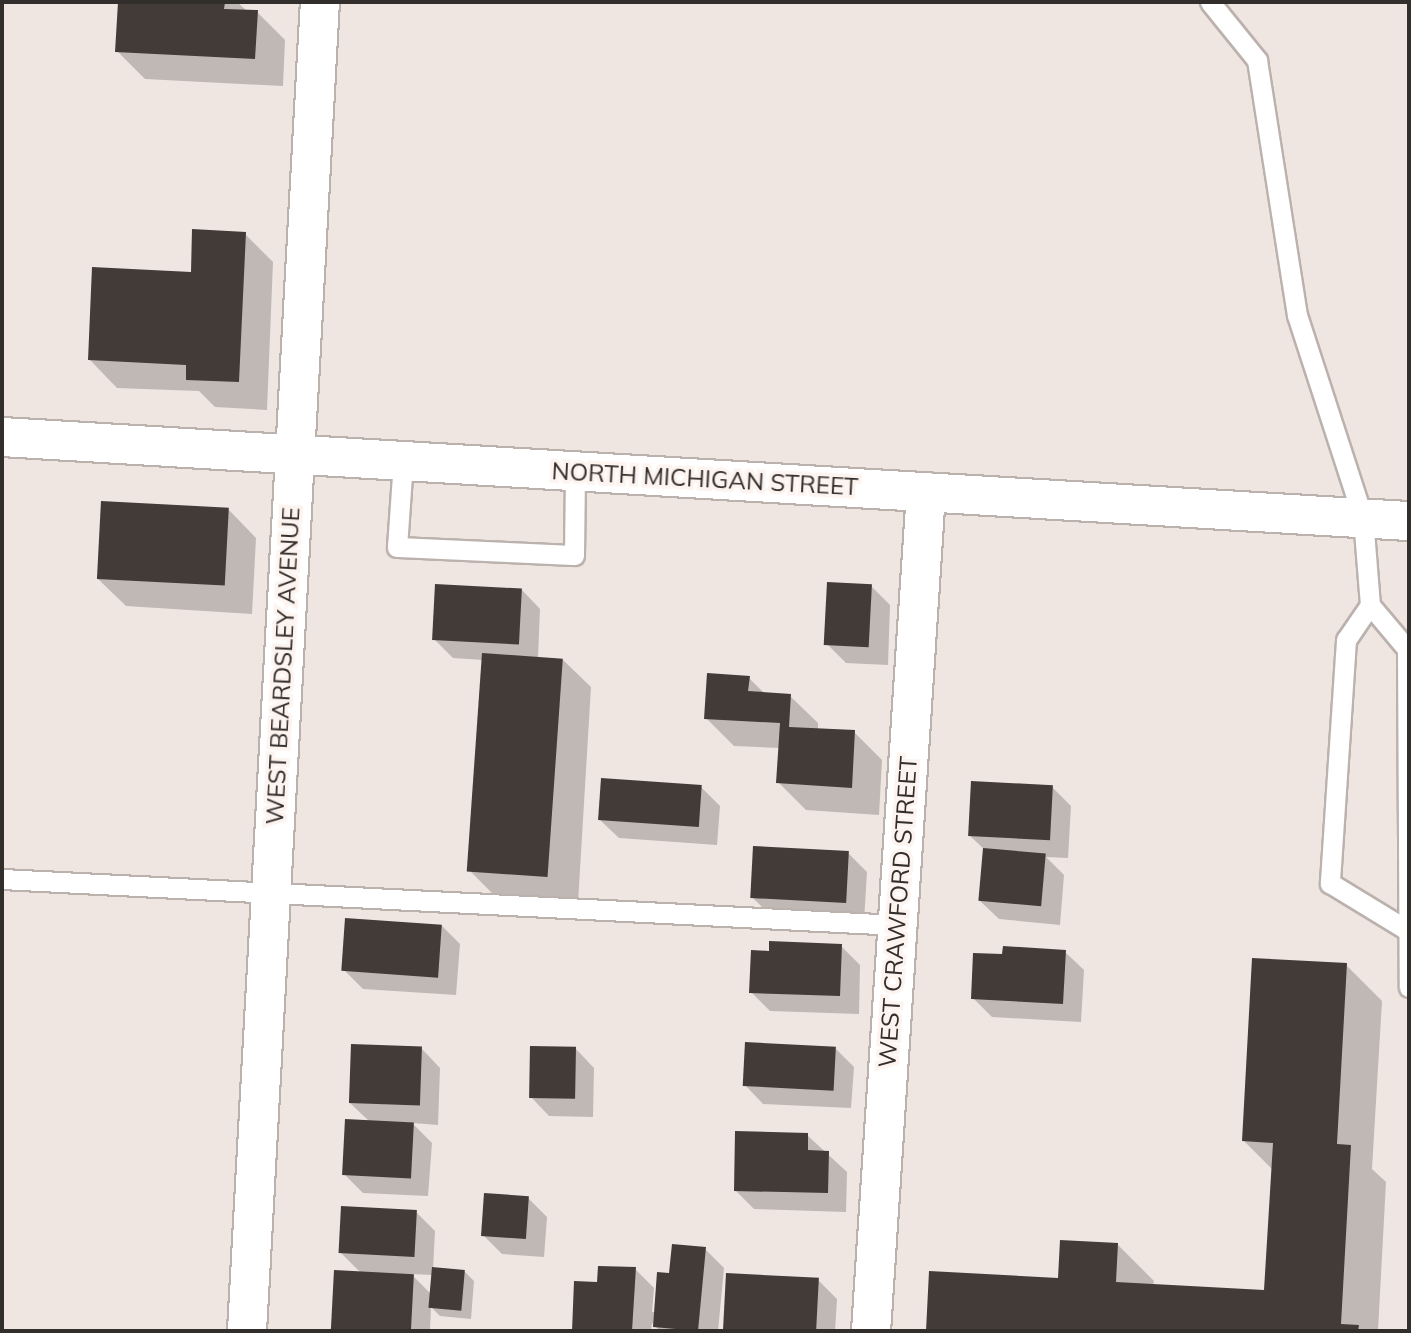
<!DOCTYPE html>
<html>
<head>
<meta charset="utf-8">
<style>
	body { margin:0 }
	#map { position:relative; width:1411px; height:1333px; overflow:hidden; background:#f0e6e1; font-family:Mulish,sans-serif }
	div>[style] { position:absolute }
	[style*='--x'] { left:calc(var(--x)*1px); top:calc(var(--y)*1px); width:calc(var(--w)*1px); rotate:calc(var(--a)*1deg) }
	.shadow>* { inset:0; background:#0003 }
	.building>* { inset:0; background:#433b38; transform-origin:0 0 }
	.roads { filter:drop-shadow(2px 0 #bbb1ad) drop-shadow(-2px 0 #bbb1ad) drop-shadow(0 2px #bbb1ad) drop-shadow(0 -2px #bbb1ad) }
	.lane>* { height:19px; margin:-9.5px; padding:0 9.5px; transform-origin:9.5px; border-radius:9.5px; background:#fff }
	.street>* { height:38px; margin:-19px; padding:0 19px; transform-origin:19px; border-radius:19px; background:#fff }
	.secondary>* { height:38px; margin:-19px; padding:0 19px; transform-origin:19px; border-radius:19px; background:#fff }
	span { translate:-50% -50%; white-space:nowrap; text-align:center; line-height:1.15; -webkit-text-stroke:7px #fdf3ef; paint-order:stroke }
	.street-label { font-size:24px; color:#322e2c }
	.frame { position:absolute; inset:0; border:4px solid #322e2c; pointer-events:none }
</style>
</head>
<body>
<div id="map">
	<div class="shadow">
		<div style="clip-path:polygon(120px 2px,237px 2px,247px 11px,257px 12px,285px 40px,283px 86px,145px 79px,117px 51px)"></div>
		<div style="clip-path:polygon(245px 234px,273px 262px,267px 410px,215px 407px,199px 391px,117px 388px,90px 360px,192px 273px)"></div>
		<div style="clip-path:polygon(229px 510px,256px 538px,252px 614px,126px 606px,98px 579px)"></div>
		<div style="clip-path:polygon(871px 586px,890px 605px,888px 665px,846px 663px,827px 644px)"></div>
		<div style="clip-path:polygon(522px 590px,540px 609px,538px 658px,563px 660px,591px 687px,578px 903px,498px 899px,470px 871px,483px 660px,453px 658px,434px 639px)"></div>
		<div style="clip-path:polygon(749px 678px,765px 694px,790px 696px,818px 723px,818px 730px,854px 732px,882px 760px,879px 815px,806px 810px,778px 782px,780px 748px,734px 746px,706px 718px)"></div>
		<div style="clip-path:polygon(701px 787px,720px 806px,717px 845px,619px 838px,600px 820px)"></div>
		<div style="clip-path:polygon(1052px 787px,1071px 806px,1068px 858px,1046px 857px,1064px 875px,1060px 925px,999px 919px,980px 901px,985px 850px,969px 835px)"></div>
		<div style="clip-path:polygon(848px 853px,867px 872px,864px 921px,771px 916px,752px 897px)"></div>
		<div style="clip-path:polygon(441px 925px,460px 944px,456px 995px,363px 989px,344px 970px)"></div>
		<div style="clip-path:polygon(841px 946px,860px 965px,859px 1014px,770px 1011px,751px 992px,771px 952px)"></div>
		<div style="clip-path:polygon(1065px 952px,1084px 970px,1081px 1022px,992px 1017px,973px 998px,1004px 956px)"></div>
		<div style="clip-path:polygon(1346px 965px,1382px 1001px,1372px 1169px,1386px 1182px,1378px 1331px,928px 1331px,931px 1273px,1060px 1280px,1118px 1245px,1154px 1281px,1153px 1286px,1266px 1292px,1273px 1170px,1243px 1140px)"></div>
		<div style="clip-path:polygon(835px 1048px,854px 1067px,851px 1108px,763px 1104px,745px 1085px)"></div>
		<div style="clip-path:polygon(422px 1049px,440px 1068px,438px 1125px,412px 1123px,432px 1143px,428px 1196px,363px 1193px,344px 1174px,370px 1122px,350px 1103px)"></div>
		<div style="clip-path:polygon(576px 1049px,594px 1068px,593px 1117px,549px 1116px,531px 1097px)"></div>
		<div style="clip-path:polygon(807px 1135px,847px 1172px,846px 1212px,754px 1209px,735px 1190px)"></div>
		<div style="clip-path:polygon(528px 1198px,547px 1217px,544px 1257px,502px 1254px,483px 1235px)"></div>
		<div style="clip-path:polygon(evenodd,416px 1212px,435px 1231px,433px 1269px,465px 1272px,474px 1281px,471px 1319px,440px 1316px,431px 1307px,430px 1331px,334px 1331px,361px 1273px,340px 1252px,416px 1212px,411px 1274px,433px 1275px,432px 1295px,411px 1274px)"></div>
		<div style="clip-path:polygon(705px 1249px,724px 1268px,718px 1331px,660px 1331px,652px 1323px,651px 1331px,574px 1331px,598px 1284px,635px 1269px,654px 1288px,652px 1312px,656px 1312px,671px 1275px)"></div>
		<div style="clip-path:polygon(727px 1275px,818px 1280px,837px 1299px,835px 1331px,725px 1331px)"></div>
	</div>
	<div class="building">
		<div style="clip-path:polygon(118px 2px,225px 2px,224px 9px,258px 10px,255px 59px,115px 52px)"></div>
		<div style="clip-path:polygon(192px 229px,246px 232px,239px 382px,186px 380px,186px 365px,88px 360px,92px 267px,191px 272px)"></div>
		<div style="left:101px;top:501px;width:128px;height:78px;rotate:3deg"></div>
		<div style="left:827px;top:582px;width:45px;height:63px;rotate:3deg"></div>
		<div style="left:435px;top:584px;width:87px;height:56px;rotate:3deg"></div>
		<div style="left:482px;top:653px;width:81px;height:219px;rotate:4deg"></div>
		<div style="clip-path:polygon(707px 673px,750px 676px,748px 691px,791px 694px,789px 727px,855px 730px,852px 788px,776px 783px,780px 723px,704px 719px)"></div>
		<div style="left:601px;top:778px;width:101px;height:42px;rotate:4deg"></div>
		<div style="left:971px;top:781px;width:82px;height:55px;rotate:3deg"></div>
		<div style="left:753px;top:846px;width:96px;height:52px;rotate:3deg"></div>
		<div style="left:983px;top:848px;width:63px;height:53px;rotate:5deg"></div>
		<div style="left:345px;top:918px;width:97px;height:53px;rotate:4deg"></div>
		<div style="clip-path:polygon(769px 941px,842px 944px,840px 996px,749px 993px,751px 950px,769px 951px)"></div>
		<div style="clip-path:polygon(1003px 946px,1066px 950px,1063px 1004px,971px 999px,973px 953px,1002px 954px)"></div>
		<div style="clip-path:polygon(1252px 958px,1347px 963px,1337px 1144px,1351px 1145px,1341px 1324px,1359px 1325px,1358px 1331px,926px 1331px,929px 1271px,1058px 1278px,1060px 1240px,1118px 1243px,1116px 1282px,1264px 1290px,1273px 1143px,1242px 1141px)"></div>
		<div style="left:745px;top:1042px;width:91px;height:44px;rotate:3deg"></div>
		<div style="left:351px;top:1044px;width:71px;height:59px;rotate:2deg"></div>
		<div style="left:530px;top:1046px;width:46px;height:52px;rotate:1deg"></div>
		<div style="left:345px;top:1119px;width:69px;height:56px;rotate:3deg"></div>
		<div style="clip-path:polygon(735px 1131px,808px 1133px,808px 1150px,829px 1151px,828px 1193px,734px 1191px)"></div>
		<div style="left:484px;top:1193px;width:45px;height:43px;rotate:4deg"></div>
		<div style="left:341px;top:1206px;width:76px;height:47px;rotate:3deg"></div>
		<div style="clip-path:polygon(672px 1244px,706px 1247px,698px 1331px,653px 1327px,657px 1272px,669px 1273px)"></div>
		<div style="clip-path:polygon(598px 1266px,636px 1267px,632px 1331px,572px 1331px,574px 1281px,597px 1282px)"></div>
		<div style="left:432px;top:1267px;width:33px;height:41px;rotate:5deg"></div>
		<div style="left:334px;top:1270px;width:80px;height:61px;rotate:3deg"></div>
		<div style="left:726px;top:1273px;width:93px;height:58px;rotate:3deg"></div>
	</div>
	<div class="roads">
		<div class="lane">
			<div style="--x:1210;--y:2;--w:75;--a:51"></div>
			<div style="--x:1257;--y:60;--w:258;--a:81.1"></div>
			<div style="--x:1297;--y:315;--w:213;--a:72"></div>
			<div style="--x:1363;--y:518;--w:87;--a:85.4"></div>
			<div style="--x:1370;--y:605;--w:57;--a:49.9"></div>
			<div style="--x:1407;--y:649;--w:338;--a:89.7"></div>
			<div style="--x:403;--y:461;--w:86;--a:94"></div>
			<div style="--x:397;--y:547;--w:177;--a:2.6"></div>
			<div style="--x:574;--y:555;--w:84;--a:-89.3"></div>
			<div style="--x:1370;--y:605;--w:42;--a:124.4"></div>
			<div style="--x:1346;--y:640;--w:244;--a:93.8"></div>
			<div style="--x:1330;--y:883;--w:90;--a:31.4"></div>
			<div style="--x:2;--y:879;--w:896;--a:2.94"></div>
		</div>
		<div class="street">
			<div style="--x:871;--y:1331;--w:841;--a:-86.25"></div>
		</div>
		<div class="secondary">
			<div style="--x:2;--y:437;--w:1410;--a:3.42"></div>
			<div style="--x:247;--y:1331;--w:1331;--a:-86.86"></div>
		</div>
	</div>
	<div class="street-label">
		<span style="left:705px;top:479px;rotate:3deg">NORTH MICHIGAN STREET</span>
		<span style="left:283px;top:666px;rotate:-87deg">WEST BEARDSLEY AVENUE</span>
		<span style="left:898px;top:912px;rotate:-86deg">WEST CRAWFORD STREET</span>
	</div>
	<div class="frame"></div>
</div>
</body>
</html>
